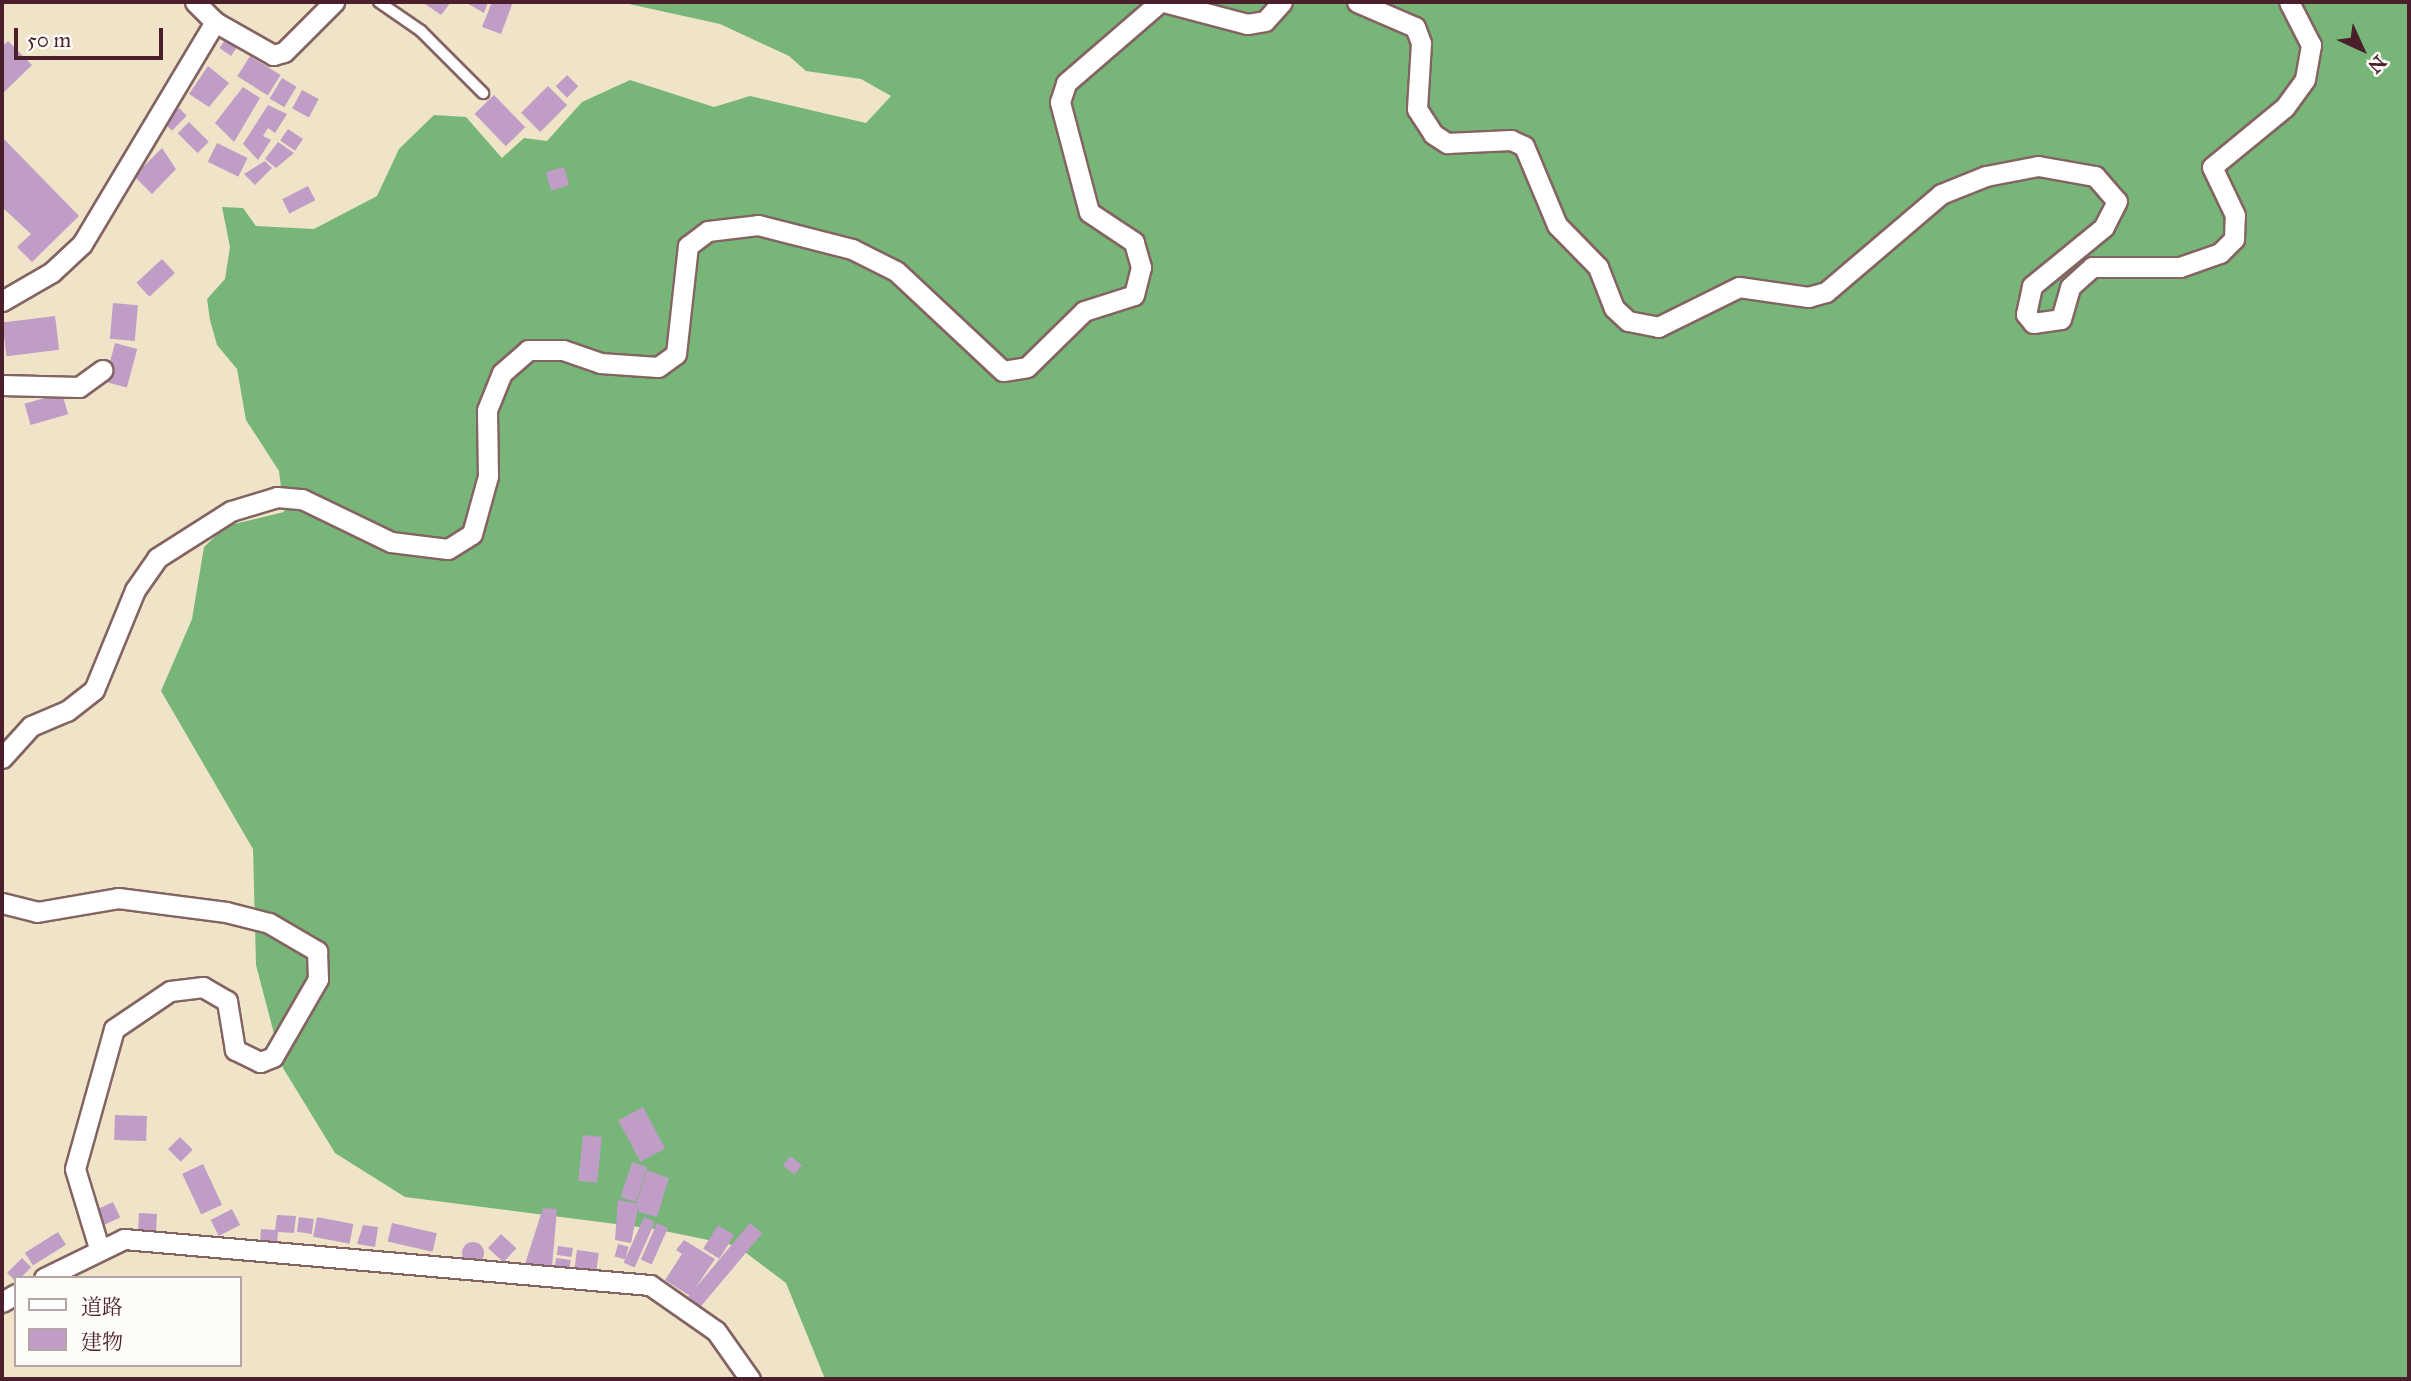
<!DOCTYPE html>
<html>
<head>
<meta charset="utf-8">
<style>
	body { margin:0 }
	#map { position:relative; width:2411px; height:1381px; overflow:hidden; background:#efe4c7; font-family:"IM FELL Great Primer","Noto Serif JP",serif }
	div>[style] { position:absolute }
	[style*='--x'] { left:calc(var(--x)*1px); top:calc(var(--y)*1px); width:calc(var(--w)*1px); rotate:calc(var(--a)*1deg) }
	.forest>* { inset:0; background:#77b678 }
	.building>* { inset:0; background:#c09dc7; transform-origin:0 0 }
	.round { border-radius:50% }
	.roads { filter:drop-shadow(2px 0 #846462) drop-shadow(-2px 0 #846462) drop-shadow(0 2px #846462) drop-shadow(0 -2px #846462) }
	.service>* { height:10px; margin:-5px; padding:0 5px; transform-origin:5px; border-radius:5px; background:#fff }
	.minor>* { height:19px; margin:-9.5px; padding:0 9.5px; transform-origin:9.5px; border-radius:9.5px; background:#fff }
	span { translate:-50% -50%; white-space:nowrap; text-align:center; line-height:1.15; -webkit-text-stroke:6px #fdfcf7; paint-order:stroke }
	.frame { position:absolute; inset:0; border:4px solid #4a1f2b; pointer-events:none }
	.legend { position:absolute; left:14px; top:1276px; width:228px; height:91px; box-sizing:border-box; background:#fdfcf7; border:2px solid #b5a4a5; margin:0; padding:9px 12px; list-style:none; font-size:21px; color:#4a1f2b }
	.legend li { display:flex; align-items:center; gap:14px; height:35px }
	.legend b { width:35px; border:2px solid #b5a4a5 }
	.north { position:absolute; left:2327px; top:14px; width:70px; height:70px; -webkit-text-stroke:5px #fdfcf7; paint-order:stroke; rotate:135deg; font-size:19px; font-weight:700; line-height:28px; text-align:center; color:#4a1f2b }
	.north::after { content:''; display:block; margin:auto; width:24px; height:32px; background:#4a1f2b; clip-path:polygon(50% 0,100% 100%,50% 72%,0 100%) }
	.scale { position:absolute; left:14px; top:28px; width:149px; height:32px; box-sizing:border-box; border:4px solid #4a1f2b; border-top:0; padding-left:9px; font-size:21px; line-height:24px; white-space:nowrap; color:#4a1f2b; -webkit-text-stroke:5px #fdfcf7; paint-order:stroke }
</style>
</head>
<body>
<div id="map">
	<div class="forest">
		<div style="clip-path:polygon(620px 2px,2409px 2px,2409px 1379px,825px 1379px,786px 1283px,737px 1246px,655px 1229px,405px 1197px,335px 1153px,283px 1068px,256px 965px,253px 849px,161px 691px,192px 619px,204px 547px,226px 526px,284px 512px,279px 471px,246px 420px,237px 369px,217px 345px,210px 320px,207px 299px,225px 279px,230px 247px,222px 207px,243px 208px,256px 226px,314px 229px,377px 196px,399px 149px,434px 115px,466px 117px,502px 158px,524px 138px,547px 141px,582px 102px,630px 80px,714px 107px,750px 96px,866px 123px,891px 96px,861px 79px,806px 71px,789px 56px,720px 24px)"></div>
	</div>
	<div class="building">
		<div style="clip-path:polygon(422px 2px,451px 2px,441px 15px)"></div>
		<div style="clip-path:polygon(465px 2px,488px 2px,484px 13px)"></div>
		<div style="clip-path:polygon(492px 2px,513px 2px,501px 34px,482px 27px)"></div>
		<div style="left:229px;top:34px;width:14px;height:17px;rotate:34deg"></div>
		<div style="clip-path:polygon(8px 41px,32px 65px,2px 94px,2px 47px)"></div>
		<div style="left:250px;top:56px;width:36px;height:24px;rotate:32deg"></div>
		<div style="clip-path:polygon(208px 66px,229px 83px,209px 107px,189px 94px)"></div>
		<div style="left:567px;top:75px;width:16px;height:16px;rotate:45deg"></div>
		<div style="left:282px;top:78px;width:17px;height:24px;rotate:31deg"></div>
		<div style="left:548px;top:86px;width:27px;height:38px;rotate:45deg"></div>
		<div style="clip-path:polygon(243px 87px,260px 98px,234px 142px,215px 123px)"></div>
		<div style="left:302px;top:90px;width:19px;height:21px;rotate:28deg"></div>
		<div style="left:494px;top:95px;width:45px;height:27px;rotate:46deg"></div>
		<div style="clip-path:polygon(268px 105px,287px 114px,275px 133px,268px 128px,263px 136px,271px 140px,258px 160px,243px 144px)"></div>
		<div style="left:179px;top:108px;width:11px;height:21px;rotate:45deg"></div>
		<div style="left:189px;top:122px;width:28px;height:16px;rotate:45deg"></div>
		<div style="left:288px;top:129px;width:18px;height:14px;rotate:34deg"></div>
		<div style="clip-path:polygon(2px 137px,79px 216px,32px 262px,17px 247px,31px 234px,2px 207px)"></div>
		<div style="clip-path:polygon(278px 142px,294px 153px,276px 168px,265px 159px)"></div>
		<div style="left:217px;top:143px;width:34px;height:21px;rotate:26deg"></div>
		<div style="clip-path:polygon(162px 148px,176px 169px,152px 194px,134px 176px)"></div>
		<div style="clip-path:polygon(265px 161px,272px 168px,255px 185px,244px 174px)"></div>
		<div style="left:564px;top:167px;width:19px;height:19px;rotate:74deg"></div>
		<div style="left:308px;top:186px;width:16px;height:29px;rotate:63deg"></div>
		<div style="left:162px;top:259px;width:19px;height:35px;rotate:47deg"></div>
		<div style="left:113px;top:303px;width:25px;height:36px;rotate:5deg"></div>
		<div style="left:55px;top:316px;width:34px;height:53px;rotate:83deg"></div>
		<div style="left:115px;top:343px;width:23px;height:40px;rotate:15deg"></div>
		<div style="left:62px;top:393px;width:22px;height:39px;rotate:74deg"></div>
		<div style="left:643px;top:1107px;width:47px;height:28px;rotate:62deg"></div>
		<div style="left:115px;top:1115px;width:32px;height:25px;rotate:2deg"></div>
		<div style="left:583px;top:1135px;width:19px;height:46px;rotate:6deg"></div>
		<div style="left:180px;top:1137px;width:18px;height:17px;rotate:45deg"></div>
		<div style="left:790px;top:1156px;width:15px;height:12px;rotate:37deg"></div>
		<div style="left:632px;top:1162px;width:16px;height:37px;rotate:18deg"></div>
		<div style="left:203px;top:1164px;width:45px;height:23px;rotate:65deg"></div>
		<div style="clip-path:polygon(647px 1170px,669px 1178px,657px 1217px,639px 1212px,637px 1201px)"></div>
		<div style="clip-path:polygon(618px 1200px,639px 1204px,631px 1243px,615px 1240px)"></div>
		<div style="left:113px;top:1202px;width:17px;height:18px;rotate:65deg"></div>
		<div style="clip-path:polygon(543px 1208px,557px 1209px,552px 1267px,525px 1264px)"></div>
		<div style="left:232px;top:1209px;width:18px;height:24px;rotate:63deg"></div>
		<div style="left:139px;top:1213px;width:18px;height:17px;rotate:3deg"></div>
		<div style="clip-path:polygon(277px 1215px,296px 1216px,294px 1233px,278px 1232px,277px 1244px,260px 1242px,261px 1229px,275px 1230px)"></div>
		<div style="left:299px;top:1217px;width:15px;height:15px;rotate:8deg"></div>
		<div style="left:317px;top:1217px;width:37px;height:20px;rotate:11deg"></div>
		<div style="left:644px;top:1217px;width:12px;height:50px;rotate:24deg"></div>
		<div style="left:392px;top:1223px;width:46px;height:19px;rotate:13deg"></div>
		<div style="left:657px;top:1223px;width:12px;height:40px;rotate:24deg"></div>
		<div style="left:750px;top:1223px;width:16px;height:96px;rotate:40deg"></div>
		<div style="clip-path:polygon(363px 1225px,378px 1227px,375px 1247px,357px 1244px)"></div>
		<div style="left:718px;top:1225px;width:19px;height:28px;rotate:32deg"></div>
		<div style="left:58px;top:1232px;width:15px;height:39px;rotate:58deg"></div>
		<div style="left:501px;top:1234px;width:21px;height:19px;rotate:43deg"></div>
		<div style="clip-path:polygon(684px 1240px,715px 1259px,690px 1296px,665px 1280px,682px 1254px,676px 1250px)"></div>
		<div class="round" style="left:462px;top:1242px;width:22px;height:22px"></div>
		<div style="left:618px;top:1244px;width:11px;height:13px;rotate:15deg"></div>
		<div style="left:558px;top:1246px;width:15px;height:9px;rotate:8deg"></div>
		<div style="left:577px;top:1250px;width:22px;height:18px;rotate:8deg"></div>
		<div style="left:22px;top:1258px;width:13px;height:21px;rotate:45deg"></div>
		<div style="left:556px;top:1258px;width:15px;height:11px;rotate:8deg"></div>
	</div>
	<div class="roads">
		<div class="service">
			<div style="--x:379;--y:2;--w:51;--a:34.6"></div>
			<div style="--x:421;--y:31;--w:88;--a:45"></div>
		</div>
		<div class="minor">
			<div style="--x:195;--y:2;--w:28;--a:45"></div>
			<div style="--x:215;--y:22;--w:67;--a:29.6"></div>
			<div style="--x:273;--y:55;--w:11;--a:-15"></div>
			<div style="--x:284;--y:52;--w:71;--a:-45"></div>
			<div style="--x:1164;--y:2;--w:86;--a:14.8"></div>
			<div style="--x:1247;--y:24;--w:18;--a:-9"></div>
			<div style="--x:1265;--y:21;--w:25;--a:-48"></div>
			<div style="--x:1357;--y:2;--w:63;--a:23.3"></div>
			<div style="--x:1415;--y:27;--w:17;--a:69"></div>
			<div style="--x:1421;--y:43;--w:66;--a:93.5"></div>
			<div style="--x:1417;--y:109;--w:30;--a:57"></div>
			<div style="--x:1433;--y:134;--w:17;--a:33"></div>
			<div style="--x:1447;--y:143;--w:64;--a:-2.7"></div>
			<div style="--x:1511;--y:140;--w:14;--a:25"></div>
			<div style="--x:1524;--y:146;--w:86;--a:67.3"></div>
			<div style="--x:1557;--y:225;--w:59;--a:45.7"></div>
			<div style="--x:1598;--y:267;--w:44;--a:68.7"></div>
			<div style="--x:1614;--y:308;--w:19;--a:43"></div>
			<div style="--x:1628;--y:321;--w:31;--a:11"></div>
			<div style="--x:1658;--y:327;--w:90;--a:-26.3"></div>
			<div style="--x:1739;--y:287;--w:70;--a:8.2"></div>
			<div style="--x:1808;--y:297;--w:19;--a:-16"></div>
			<div style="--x:1826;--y:292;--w:151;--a:-40.4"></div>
			<div style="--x:1941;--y:194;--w:48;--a:-21.8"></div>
			<div style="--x:1986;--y:176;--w:53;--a:-10.9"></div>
			<div style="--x:2038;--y:166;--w:58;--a:10"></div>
			<div style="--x:2095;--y:176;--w:33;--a:49"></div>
			<div style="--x:2117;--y:201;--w:29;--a:117"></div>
			<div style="--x:2104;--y:227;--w:93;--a:140.7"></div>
			<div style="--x:2032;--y:286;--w:29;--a:102"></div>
			<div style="--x:2026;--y:314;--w:11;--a:52"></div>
			<div style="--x:2033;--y:323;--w:28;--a:-8"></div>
			<div style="--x:2061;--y:319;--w:33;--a:-74"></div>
			<div style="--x:2070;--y:287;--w:30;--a:-42"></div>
			<div style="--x:2092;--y:267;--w:88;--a:0"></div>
			<div style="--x:2180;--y:267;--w:42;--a:-19.3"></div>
			<div style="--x:2220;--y:253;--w:20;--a:-45"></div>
			<div style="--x:2234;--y:239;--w:24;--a:-88"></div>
			<div style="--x:2235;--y:215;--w:53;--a:-115.6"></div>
			<div style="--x:2212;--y:167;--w:94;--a:-39.4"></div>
			<div style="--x:2285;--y:107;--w:34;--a:-54"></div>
			<div style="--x:2305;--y:79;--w:35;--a:-80"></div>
			<div style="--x:2311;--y:45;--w:48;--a:-117.1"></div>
			<div style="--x:2;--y:301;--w:58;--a:-30.1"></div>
			<div style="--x:52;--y:272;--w:41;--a:-43"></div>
			<div style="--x:82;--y:244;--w:259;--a:-59.1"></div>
			<div style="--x:2;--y:385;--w:77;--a:1.5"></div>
			<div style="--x:79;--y:387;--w:29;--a:-36"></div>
			<div style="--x:2;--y:758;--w:43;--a:-47.8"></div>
			<div style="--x:31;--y:726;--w:39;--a:-23"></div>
			<div style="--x:67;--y:711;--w:34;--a:-38"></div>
			<div style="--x:94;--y:690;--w:108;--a:-67.7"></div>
			<div style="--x:135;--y:590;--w:39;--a:-55"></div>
			<div style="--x:157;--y:558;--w:88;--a:-32.4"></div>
			<div style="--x:231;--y:511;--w:48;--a:-16.9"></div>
			<div style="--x:277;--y:497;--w:25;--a:5"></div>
			<div style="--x:302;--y:499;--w:99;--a:25.8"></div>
			<div style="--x:391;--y:542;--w:57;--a:7"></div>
			<div style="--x:448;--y:549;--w:28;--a:-32"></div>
			<div style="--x:472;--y:534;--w:60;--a:-74.6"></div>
			<div style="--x:488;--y:476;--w:66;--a:-90.9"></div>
			<div style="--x:487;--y:410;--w:40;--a:-68"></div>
			<div style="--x:502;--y:373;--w:35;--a:-41"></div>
			<div style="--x:528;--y:350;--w:35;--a:0"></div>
			<div style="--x:563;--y:350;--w:39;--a:19"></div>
			<div style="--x:600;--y:363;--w:58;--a:3.9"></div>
			<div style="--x:658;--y:367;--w:22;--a:-36"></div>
			<div style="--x:676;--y:354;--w:109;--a:-83.7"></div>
			<div style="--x:688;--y:246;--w:25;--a:-37"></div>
			<div style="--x:708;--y:231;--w:50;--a:-6.8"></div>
			<div style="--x:758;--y:225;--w:97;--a:14.3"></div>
			<div style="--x:852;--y:249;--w:49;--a:26.6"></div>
			<div style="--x:896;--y:271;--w:146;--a:43.1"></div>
			<div style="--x:1003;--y:371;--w:24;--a:-9"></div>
			<div style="--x:1027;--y:367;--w:80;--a:-44.5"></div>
			<div style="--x:1084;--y:311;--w:52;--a:-17.7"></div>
			<div style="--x:1134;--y:295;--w:29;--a:-76"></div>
			<div style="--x:1141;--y:267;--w:26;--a:-106"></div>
			<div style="--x:1134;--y:242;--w:54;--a:-146.3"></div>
			<div style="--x:1089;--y:212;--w:114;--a:-104.8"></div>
			<div style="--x:1060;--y:102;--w:20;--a:-72"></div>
			<div style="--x:1066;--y:83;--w:124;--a:-40.8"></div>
			<div style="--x:2;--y:903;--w:36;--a:14"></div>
			<div style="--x:37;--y:912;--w:82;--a:-9.8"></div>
			<div style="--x:118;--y:898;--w:109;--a:7.4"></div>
			<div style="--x:226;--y:912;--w:44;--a:14.3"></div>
			<div style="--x:269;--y:923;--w:56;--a:30.3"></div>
			<div style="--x:317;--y:951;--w:28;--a:88"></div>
			<div style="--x:318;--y:979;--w:90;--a:120"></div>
			<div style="--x:273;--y:1057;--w:14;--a:159"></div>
			<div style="--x:260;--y:1062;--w:28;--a:-154"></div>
			<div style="--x:235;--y:1050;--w:50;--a:-99.3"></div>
			<div style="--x:227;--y:1001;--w:28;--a:-150"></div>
			<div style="--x:203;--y:987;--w:33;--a:173"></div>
			<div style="--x:170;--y:991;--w:68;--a:145.8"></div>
			<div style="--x:114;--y:1029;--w:145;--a:105.6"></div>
			<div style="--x:75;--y:1169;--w:83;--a:73.1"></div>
			<div style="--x:44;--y:1278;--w:89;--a:-26"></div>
			<div style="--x:124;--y:1239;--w:528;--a:5"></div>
			<div style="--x:650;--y:1285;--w:80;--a:34.9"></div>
			<div style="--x:716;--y:1331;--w:59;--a:54.7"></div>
			<div style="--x:2;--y:1302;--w:16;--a:-30"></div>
		</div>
	</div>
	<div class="frame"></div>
	<ul class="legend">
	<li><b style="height:9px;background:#fff"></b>道路</li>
	<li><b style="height:19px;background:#c09dc7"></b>建物</li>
	</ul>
	<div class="north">N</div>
	<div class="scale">50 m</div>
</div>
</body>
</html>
